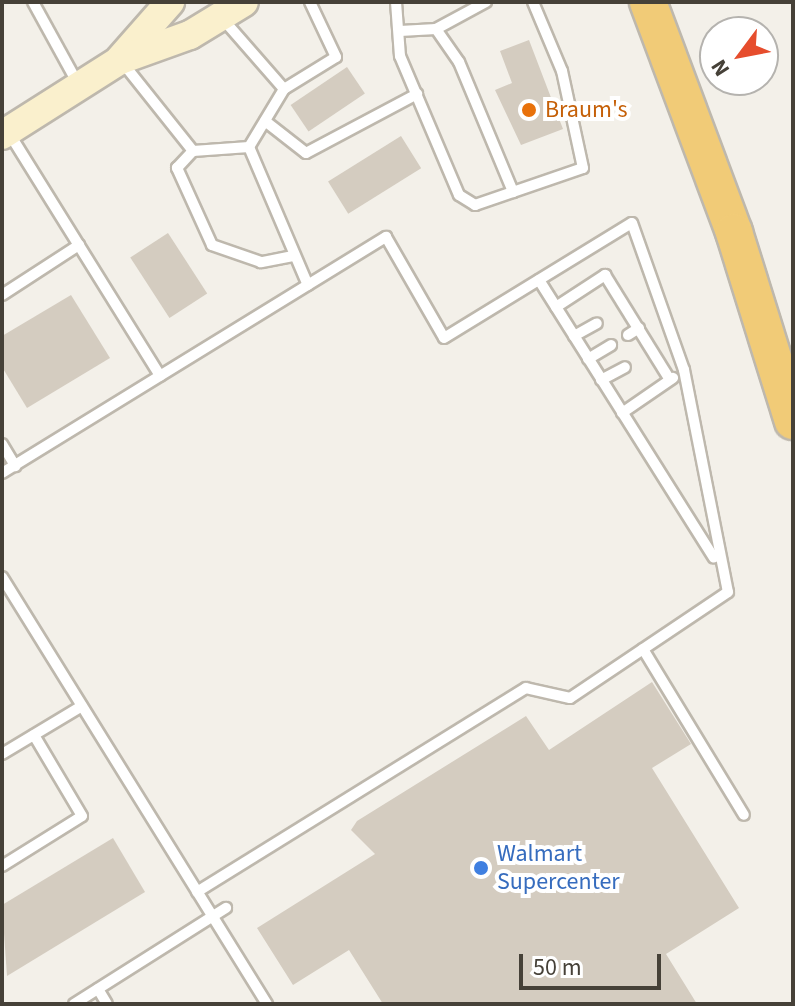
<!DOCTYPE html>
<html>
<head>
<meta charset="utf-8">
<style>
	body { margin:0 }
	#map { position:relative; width:795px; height:1006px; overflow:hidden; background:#f3f0e9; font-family:"Source Sans 3",sans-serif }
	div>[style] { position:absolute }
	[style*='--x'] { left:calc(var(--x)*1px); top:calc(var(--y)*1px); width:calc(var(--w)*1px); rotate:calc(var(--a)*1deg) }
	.building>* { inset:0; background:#d4ccc0; transform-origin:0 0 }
	.roads { filter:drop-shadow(2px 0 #beb8ad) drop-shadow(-2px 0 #beb8ad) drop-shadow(0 2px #beb8ad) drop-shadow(0 -2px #beb8ad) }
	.lane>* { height:10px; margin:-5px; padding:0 5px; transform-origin:5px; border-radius:5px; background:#fff }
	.secondary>* { height:28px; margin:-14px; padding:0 14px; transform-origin:14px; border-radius:14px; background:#faf0cd }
	.highway>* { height:36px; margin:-18px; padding:0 18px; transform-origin:18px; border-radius:18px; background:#f1cb77 }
	.dots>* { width:22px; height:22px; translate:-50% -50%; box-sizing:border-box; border:4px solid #fff; border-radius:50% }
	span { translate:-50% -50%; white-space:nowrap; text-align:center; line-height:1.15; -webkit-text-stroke:8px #fff; paint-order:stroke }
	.food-label { font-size:24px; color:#c56008 }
	.left { translate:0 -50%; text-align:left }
	.shop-label { font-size:24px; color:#366cbe }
	.frame { position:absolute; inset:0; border:4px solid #464138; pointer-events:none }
	.north { position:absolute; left:699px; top:16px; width:80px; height:80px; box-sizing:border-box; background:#fff; border:2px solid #b5b3af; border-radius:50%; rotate:238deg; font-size:22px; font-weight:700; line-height:32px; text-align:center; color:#464138 }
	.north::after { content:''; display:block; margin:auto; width:28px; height:36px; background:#e64d2d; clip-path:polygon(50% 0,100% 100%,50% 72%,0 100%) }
	.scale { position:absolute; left:519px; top:954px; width:142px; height:36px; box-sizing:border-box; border:4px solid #464138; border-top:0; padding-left:10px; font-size:24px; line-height:28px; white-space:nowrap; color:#464138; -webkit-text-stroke:6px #fff; paint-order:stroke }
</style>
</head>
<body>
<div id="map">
	<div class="building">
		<div style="clip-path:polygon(529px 40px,563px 129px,521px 145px,495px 90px,512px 83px,500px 51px)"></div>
		<div style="left:347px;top:67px;width:32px;height:68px;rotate:56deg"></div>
		<div style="left:401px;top:136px;width:38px;height:86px;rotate:58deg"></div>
		<div style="left:168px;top:233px;width:72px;height:45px;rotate:57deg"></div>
		<div style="clip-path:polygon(71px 295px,110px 358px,27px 408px,2px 367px,2px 336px)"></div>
		<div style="clip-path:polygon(652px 682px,691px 744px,652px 768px,739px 908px,666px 954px,697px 1004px,383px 1004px,349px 950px,293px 985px,257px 928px,375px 854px,351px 830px,357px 821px,526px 716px,549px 750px)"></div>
		<div style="clip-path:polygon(113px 838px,145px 892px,7px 976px,2px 905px)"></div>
	</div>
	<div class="roads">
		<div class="lane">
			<div style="--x:33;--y:2;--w:94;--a:61.2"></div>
			<div style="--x:396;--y:2;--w:54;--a:85.8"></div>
			<div style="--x:400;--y:56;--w:151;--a:67"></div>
			<div style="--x:459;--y:195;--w:19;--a:32"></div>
			<div style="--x:475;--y:205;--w:114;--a:-18.9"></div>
			<div style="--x:583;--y:168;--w:99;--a:-102.2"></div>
			<div style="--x:562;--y:71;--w:75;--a:-112.8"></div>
			<div style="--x:222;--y:18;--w:94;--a:48.9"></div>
			<div style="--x:284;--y:89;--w:68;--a:121.1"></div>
			<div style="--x:436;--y:29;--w:57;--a:-28.4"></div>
			<div style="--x:400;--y:31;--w:36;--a:-3"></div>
			<div style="--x:436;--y:29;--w:40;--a:55.1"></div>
			<div style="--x:459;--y:62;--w:141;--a:67.4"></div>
			<div style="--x:122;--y:62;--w:114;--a:51.4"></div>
			<div style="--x:284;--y:89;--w:61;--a:-31.6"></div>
			<div style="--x:336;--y:57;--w:61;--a:-115.3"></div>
			<div style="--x:265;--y:121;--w:52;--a:38"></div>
			<div style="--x:306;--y:153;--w:126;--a:-28"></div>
			<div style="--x:9;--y:133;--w:286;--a:58.1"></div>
			<div style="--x:293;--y:256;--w:33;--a:169"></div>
			<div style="--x:261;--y:262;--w:52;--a:-160.9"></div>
			<div style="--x:212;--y:245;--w:85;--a:-114.4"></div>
			<div style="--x:177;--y:168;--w:23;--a:-47"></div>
			<div style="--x:193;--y:151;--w:56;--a:-4.1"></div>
			<div style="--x:249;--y:147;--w:150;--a:66.9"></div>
			<div style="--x:539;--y:280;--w:328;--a:57.8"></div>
			<div style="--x:2;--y:295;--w:92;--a:-33"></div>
			<div style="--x:556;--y:307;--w:59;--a:-33.1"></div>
			<div style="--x:605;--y:275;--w:123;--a:58.2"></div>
			<div style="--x:628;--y:335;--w:13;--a:-32"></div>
			<div style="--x:574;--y:336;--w:26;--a:-29"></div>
			<div style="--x:588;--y:359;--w:27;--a:-31"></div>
			<div style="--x:601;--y:380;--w:27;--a:-28"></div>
			<div style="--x:622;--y:413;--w:62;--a:-34.5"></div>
			<div style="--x:2;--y:444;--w:26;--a:59"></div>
			<div style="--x:2;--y:473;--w:451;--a:-31.6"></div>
			<div style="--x:386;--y:237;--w:116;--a:60.1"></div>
			<div style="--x:444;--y:338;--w:220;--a:-31.5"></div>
			<div style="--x:632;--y:223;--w:156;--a:70.5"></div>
			<div style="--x:684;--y:370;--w:226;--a:78.8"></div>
			<div style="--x:728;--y:592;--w:190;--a:146.1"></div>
			<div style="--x:570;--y:698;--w:45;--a:-167.2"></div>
			<div style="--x:526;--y:688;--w:387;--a:148.2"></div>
			<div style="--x:2;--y:577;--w:503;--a:58.18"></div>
			<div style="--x:643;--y:649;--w:194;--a:58.7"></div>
			<div style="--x:2;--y:754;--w:93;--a:-31"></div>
			<div style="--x:2;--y:866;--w:94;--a:-32"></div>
			<div style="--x:82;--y:816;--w:94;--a:-120.7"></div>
			<div style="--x:98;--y:989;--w:17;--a:59"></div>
			<div style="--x:74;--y:1004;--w:180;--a:-32.3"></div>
		</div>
		<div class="secondary">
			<div style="--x:120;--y:59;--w:76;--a:-48.7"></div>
			<div style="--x:2;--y:135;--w:140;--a:-32.4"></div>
			<div style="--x:120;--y:60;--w:74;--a:-19.7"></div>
			<div style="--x:190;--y:35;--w:63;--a:-31.4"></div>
		</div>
		<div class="highway">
			<div style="--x:648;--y:2;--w:246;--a:69.5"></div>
			<div style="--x:734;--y:232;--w:198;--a:72.7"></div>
		</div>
	</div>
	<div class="dots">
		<div style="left:529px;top:110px;background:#e8710a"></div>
		<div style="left:481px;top:868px;background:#3f7fe0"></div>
	</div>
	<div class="food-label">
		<span class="left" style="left:545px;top:110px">Braum's</span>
	</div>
	<div class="shop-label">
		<span class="left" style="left:497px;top:868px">Walmart<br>Supercenter</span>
	</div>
	<div class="frame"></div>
	<div class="north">N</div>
	<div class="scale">50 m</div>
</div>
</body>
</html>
